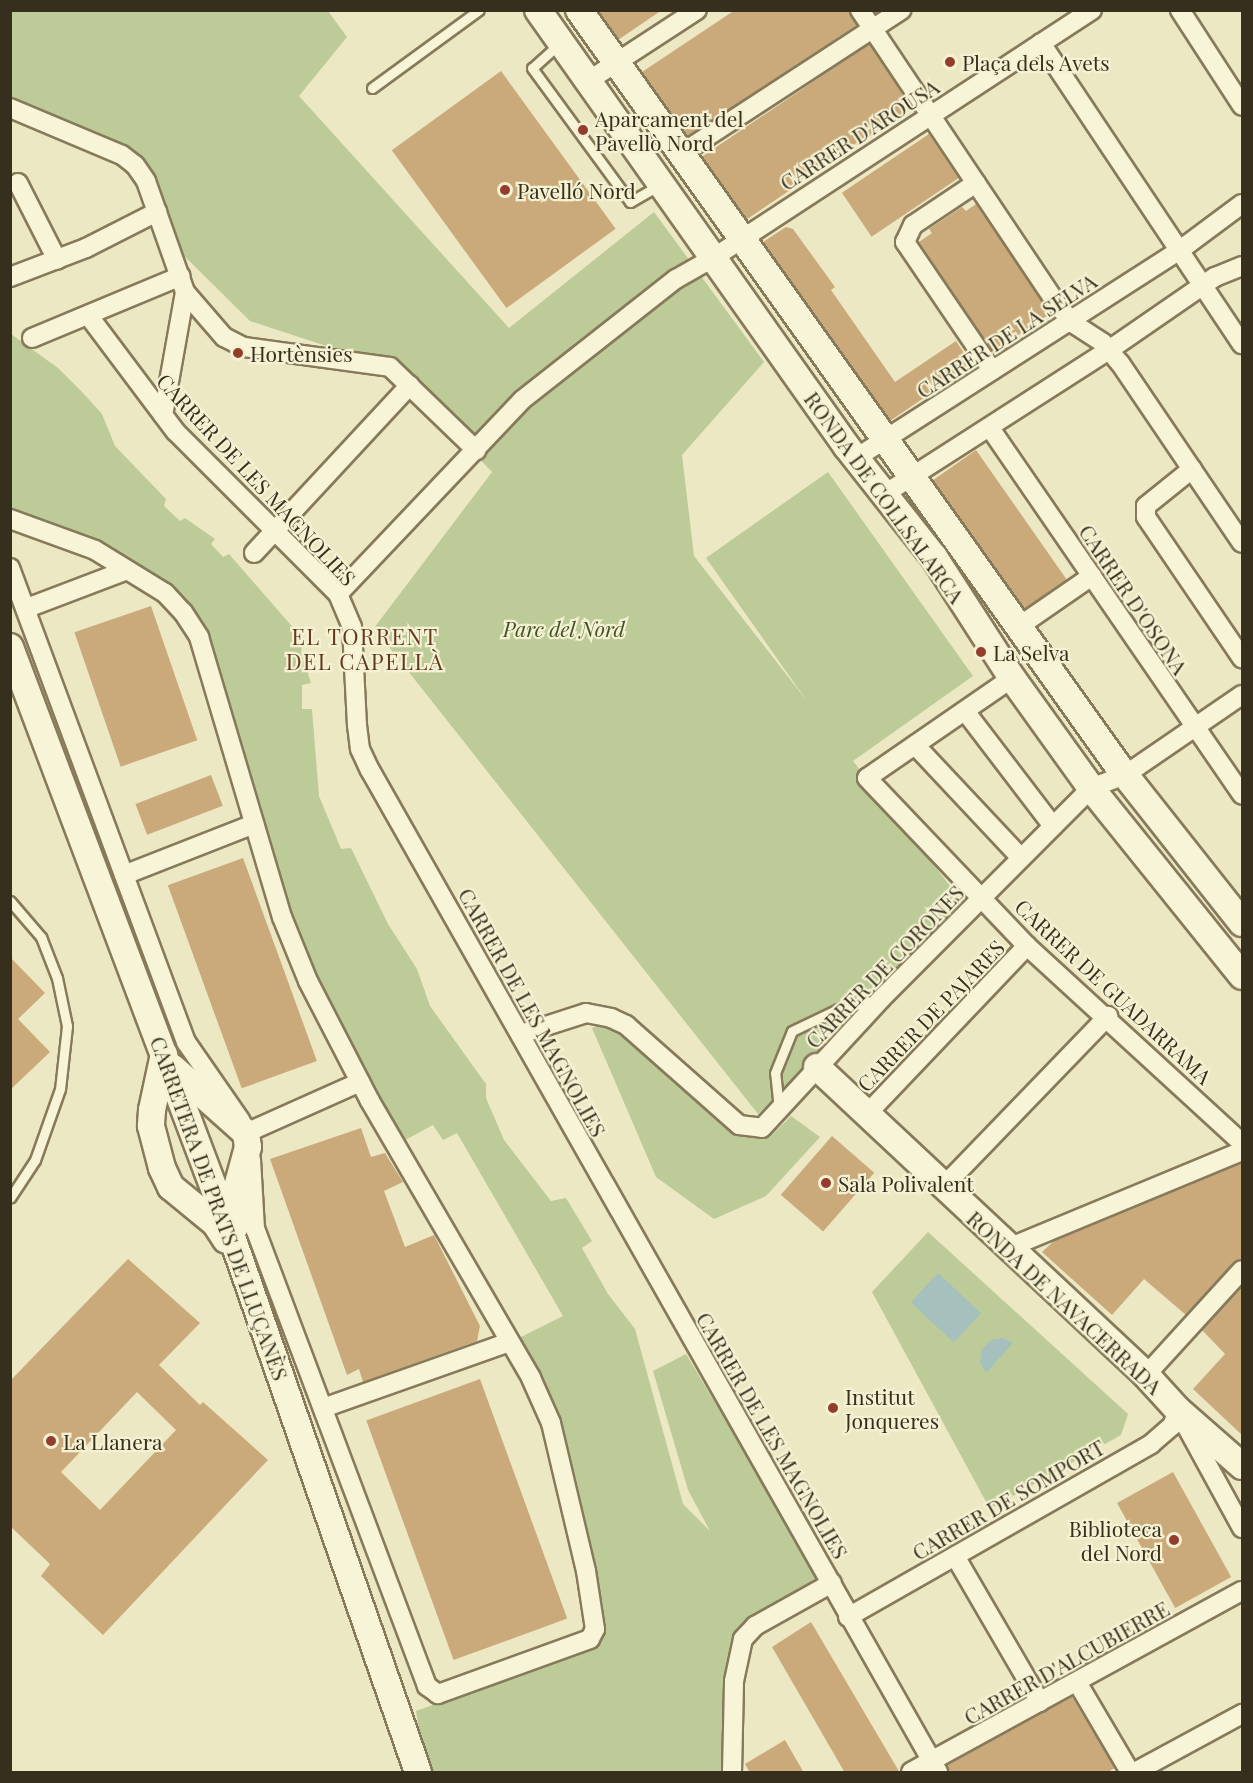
<!DOCTYPE html>
<html>
<head>
<meta charset="utf-8">
<style>
	body { margin:0 }
	#map { position:relative; width:1253px; height:1783px; overflow:hidden; background:#ede8c4; font-family:"Playfair Display",serif }
	div>[style] { position:absolute }
	[style*='--x'] { left:calc(var(--x)*1px); top:calc(var(--y)*1px); width:calc(var(--w)*1px); rotate:calc(var(--a)*1deg) }
	.green>* { inset:0; background:#bccb98 }
	.water>* { inset:0; background:#a6c0bd; transform-origin:0 0 }
	.building>* { inset:0; background:#caa97a; transform-origin:0 0 }
	.roads { filter:drop-shadow(2px 0 #877a5b) drop-shadow(-2px 0 #877a5b) drop-shadow(0 2px #877a5b) drop-shadow(0 -2px #877a5b) }
	.lane>* { height:9px; margin:-4.5px; padding:0 4.5px; transform-origin:4.5px; border-radius:4.5px; background:#f8f4d7 }
	.street>* { height:18px; margin:-9px; padding:0 9px; transform-origin:9px; border-radius:9px; background:#f8f4d7 }
	.secondary>* { height:26px; margin:-13px; padding:0 13px; transform-origin:13px; border-radius:13px; background:#f8f4d7 }
	.dots>* { width:16px; height:16px; translate:-50% -50%; box-sizing:border-box; border:3px solid #f5f1d3; border-radius:50% }
	span { translate:-50% -50%; white-space:nowrap; text-align:center; line-height:1.15; -webkit-text-stroke:4.5px #f5f1d3; paint-order:stroke }
	.poi-label { font-size:21px; color:#372f1e }
	.left { translate:0 -50%; text-align:left }
	.right { translate:-100% -50%; text-align:right }
	.street-label { font-size:21px; color:#372f1e }
	.park-label { font-size:21px; color:#405325; font-style:italic }
	.neighbourhood-label { font-size:22px; color:#63391f; letter-spacing:1.5px }
	.frame { position:absolute; inset:0; border:12px solid #372f1e; pointer-events:none }
</style>
</head>
<body>
<div id="map">
	<div class="green">
		<div style="clip-path:polygon(11px 11px,328px 11px,347px 37px,299px 96px,509px 328px,654px 212px,764px 362px,682px 455px,694px 556px,807px 701px,706px 558px,828px 472px,973px 676px,853px 761px,968px 909px,758px 1114px,374px 628px,492px 472px,390px 367px,250px 321px,167px 239px,130px 161px,11px 110px)"></div>
		<div style="clip-path:polygon(11px 334px,58px 368px,83px 393px,102px 414px,115px 446px,166px 499px,164px 506px,180px 521px,185px 518px,215px 539px,211px 544px,223px 557px,229px 554px,303px 639px,301px 652px,311px 683px,302px 685px,302px 709px,312px 709px,319px 796px,341px 849px,351px 848px,388px 924px,417px 969px,430px 1006px,486px 1084px,486px 1098px,504px 1140px,551px 1201px,566px 1198px,592px 1241px,582px 1248px,608px 1294px,635px 1329px,683px 1504px,710px 1531px,688px 1490px,653px 1371px,686px 1354px,820px 1578px,752px 1623px,727px 1772px,426px 1772px,416px 1711px,593px 1647px,602px 1634px,566px 1445px,550px 1400px,515px 1340px,563px 1316px,457px 1133px,443px 1140px,433px 1125px,396px 1145px,308px 981px,183px 612px,11px 510px)"></div>
		<div style="clip-path:polygon(603px 1023px,630px 1039px,742px 1137px,769px 1138px,791px 1116px,820px 1137px,766px 1196px,714px 1219px,656px 1177px,592px 1028px)"></div>
		<div style="clip-path:polygon(928px 1232px,1128px 1414px,1121px 1435px,990px 1509px,872px 1292px)"></div>
	</div>
	<div class="water">
		<div style="left:938px;top:1273px;width:59px;height:40px;rotate:43deg"></div>
		<div style="clip-path:polygon(1003px 1338px,1013px 1343px,986px 1373px,980px 1362px,982px 1349px,991px 1340px)"></div>
	</div>
	<div class="building">
		<div style="clip-path:polygon(598px 10px,662px 10px,618px 40px)"></div>
		<div style="clip-path:polygon(735px 10px,849px 10px,857px 25px,688px 136px,642px 72px)"></div>
		<div style="left:869px;top:44px;width:77px;height:201px;rotate:56deg"></div>
		<div style="left:501px;top:71px;width:195px;height:135px;rotate:54deg"></div>
		<div style="left:929px;top:134px;width:53px;height:105px;rotate:56deg"></div>
		<div style="clip-path:polygon(976px 204px,1050px 314px,993px 352px,919px 242px,932px 233px,929px 229px,962px 207px,966px 211px)"></div>
		<div style="clip-path:polygon(786px 227px,793px 229px,835px 287px,831px 290px,895px 382px,956px 341px,972px 365px,890px 421px,763px 242px)"></div>
		<div style="left:976px;top:450px;width:158px;height:53px;rotate:55deg"></div>
		<div style="left:151px;top:606px;width:142px;height:81px;rotate:71deg"></div>
		<div style="left:211px;top:775px;width:33px;height:81px;rotate:69deg"></div>
		<div style="left:243px;top:858px;width:216px;height:80px;rotate:70deg"></div>
		<div style="clip-path:polygon(10px 957px,45px 993px,18px 1019px,50px 1052px,10px 1090px)"></div>
		<div style="clip-path:polygon(361px 1128px,371px 1157px,385px 1153px,403px 1182px,384px 1191px,405px 1247px,434px 1235px,480px 1326px,477px 1341px,363px 1382px,359px 1369px,347px 1375px,270px 1159px)"></div>
		<div style="left:832px;top:1136px;width:56px;height:78px;rotate:41deg"></div>
		<div style="clip-path:polygon(1242px 1163px,1242px 1259px,1234px 1262px,1186px 1315px,1144px 1279px,1112px 1315px,1042px 1252px,1054px 1241px)"></div>
		<div style="clip-path:polygon(evenodd,128px 1259px,200px 1323px,159px 1365px,200px 1405px,203px 1402px,268px 1460px,103px 1635px,41px 1576px,50px 1564px,10px 1526px,10px 1381px,128px 1259px,137px 1392px,176px 1430px,100px 1510px,61px 1472px,137px 1392px)"></div>
		<div style="clip-path:polygon(1242px 1286px,1242px 1435px,1193px 1389px,1225px 1354px,1202px 1330px)"></div>
		<div style="left:480px;top:1379px;width:255px;height:121px;rotate:70deg"></div>
		<div style="left:1173px;top:1472px;width:120px;height:64px;rotate:61deg"></div>
		<div style="clip-path:polygon(811px 1622px,900px 1773px,845px 1773px,772px 1647px)"></div>
		<div style="clip-path:polygon(1072px 1697px,1115px 1768px,1106px 1773px,949px 1773px,947px 1765px)"></div>
		<div style="clip-path:polygon(785px 1740px,804px 1773px,750px 1773px,745px 1764px)"></div>
	</div>
	<div class="roads">
		<div class="lane">
			<div style="--x:559;--y:44;--w:36;--a:138"></div>
			<div style="--x:532;--y:68;--w:166;--a:53.8"></div>
			<div style="--x:630;--y:202;--w:34;--a:-30"></div>
			<div style="--x:372;--y:88;--w:132;--a:-36.1"></div>
			<div style="--x:10;--y:901;--w:48;--a:49.3"></div>
			<div style="--x:41;--y:937;--w:44;--a:68.7"></div>
			<div style="--x:57;--y:978;--w:49;--a:78.2"></div>
			<div style="--x:67;--y:1026;--w:63;--a:96.3"></div>
			<div style="--x:60;--y:1089;--w:75;--a:109.4"></div>
			<div style="--x:35;--y:1160;--w:45;--a:123.3"></div>
			<div style="--x:779;--y:1109;--w:36;--a:-96"></div>
			<div style="--x:775;--y:1073;--w:45;--a:-68"></div>
			<div style="--x:792;--y:1031;--w:51;--a:-25.6"></div>
			<div style="--x:838;--y:1009;--w:40;--a:-13"></div>
		</div>
		<div class="street">
			<div style="--x:860;--y:10;--w:356;--a:56.2"></div>
			<div style="--x:1058;--y:306;--w:24;--a:48"></div>
			<div style="--x:1074;--y:324;--w:35;--a:33"></div>
			<div style="--x:1103;--y:343;--w:26;--a:50"></div>
			<div style="--x:1120;--y:363;--w:217;--a:55.9"></div>
			<div style="--x:1180;--y:10;--w:114;--a:57.1"></div>
			<div style="--x:1041;--y:43;--w:362;--a:56.3"></div>
			<div style="--x:588;--y:81;--w:130;--a:-33.1"></div>
			<div style="--x:10;--y:108;--w:121;--a:22.8"></div>
			<div style="--x:122;--y:155;--w:16;--a:38"></div>
			<div style="--x:135;--y:165;--w:19;--a:55"></div>
			<div style="--x:146;--y:181;--w:118;--a:70.6"></div>
			<div style="--x:185;--y:292;--w:125;--a:100.1"></div>
			<div style="--x:682;--y:153;--w:262;--a:-33.1"></div>
			<div style="--x:18;--y:183;--w:86;--a:63.1"></div>
			<div style="--x:976;--y:183;--w:76;--a:146.3"></div>
			<div style="--x:913;--y:225;--w:19;--a:115"></div>
			<div style="--x:905;--y:242;--w:155;--a:55.8"></div>
			<div style="--x:10;--y:277;--w:81;--a:-20.9"></div>
			<div style="--x:86;--y:248;--w:80;--a:-26.9"></div>
			<div style="--x:185;--y:292;--w:60;--a:49.1"></div>
			<div style="--x:224;--y:337;--w:22;--a:27"></div>
			<div style="--x:244;--y:347;--w:147;--a:7.8"></div>
			<div style="--x:390;--y:367;--w:120;--a:44"></div>
			<div style="--x:88;--y:315;--w:146;--a:53.1"></div>
			<div style="--x:176;--y:432;--w:229;--a:45"></div>
			<div style="--x:338;--y:594;--w:36;--a:67"></div>
			<div style="--x:352;--y:627;--w:98;--a:87.1"></div>
			<div style="--x:357;--y:725;--w:24;--a:83"></div>
			<div style="--x:360;--y:749;--w:23;--a:65"></div>
			<div style="--x:370;--y:770;--w:1152;--a:60.45"></div>
			<div style="--x:32;--y:338;--w:161;--a:-22.6"></div>
			<div style="--x:990;--y:428;--w:445;--a:55.5"></div>
			<div style="--x:856;--y:458;--w:385;--a:-32.7"></div>
			<div style="--x:1180;--y:250;--w:77;--a:-36.6"></div>
			<div style="--x:1192;--y:469;--w:59;--a:141.2"></div>
			<div style="--x:1146;--y:506;--w:11;--a:90"></div>
			<div style="--x:1146;--y:517;--w:171;--a:55.8"></div>
			<div style="--x:883;--y:495;--w:269;--a:-32.7"></div>
			<div style="--x:1109;--y:350;--w:129;--a:-34.6"></div>
			<div style="--x:1215;--y:277;--w:29;--a:-22"></div>
			<div style="--x:10;--y:519;--w:90;--a:20"></div>
			<div style="--x:95;--y:550;--w:82;--a:31.6"></div>
			<div style="--x:165;--y:593;--w:26;--a:47"></div>
			<div style="--x:183;--y:612;--w:30;--a:57"></div>
			<div style="--x:199;--y:637;--w:292;--a:73.5"></div>
			<div style="--x:282;--y:917;--w:69;--a:67.9"></div>
			<div style="--x:308;--y:981;--w:135;--a:62.7"></div>
			<div style="--x:370;--y:1101;--w:320;--a:59.8"></div>
			<div style="--x:531;--y:1378;--w:49;--a:66"></div>
			<div style="--x:551;--y:1423;--w:152;--a:76.7"></div>
			<div style="--x:586;--y:1571;--w:59;--a:81.2"></div>
			<div style="--x:595;--y:1629;--w:11;--a:117"></div>
			<div style="--x:590;--y:1639;--w:162;--a:160.1"></div>
			<div style="--x:438;--y:1694;--w:14;--a:-144"></div>
			<div style="--x:427;--y:1686;--w:488;--a:-110.6"></div>
			<div style="--x:255;--y:1229;--w:70;--a:-93.3"></div>
			<div style="--x:254;--y:553;--w:229;--a:-47.1"></div>
			<div style="--x:10;--y:568;--w:506;--a:69.63"></div>
			<div style="--x:186;--y:1042;--w:96;--a:55.2"></div>
			<div style="--x:338;--y:594;--w:267;--a:-46.5"></div>
			<div style="--x:522;--y:400;--w:196;--a:-38.2"></div>
			<div style="--x:676;--y:279;--w:43;--a:-29.6"></div>
			<div style="--x:713;--y:258;--w:453;--a:-33.2"></div>
			<div style="--x:27;--y:608;--w:107;--a:-20.8"></div>
			<div style="--x:1018;--y:627;--w:90;--a:-34.6"></div>
			<div style="--x:1012;--y:678;--w:176;--a:145.4"></div>
			<div style="--x:867;--y:778;--w:232;--a:46.4"></div>
			<div style="--x:1027;--y:946;--w:292;--a:42.5"></div>
			<div style="--x:965;--y:711;--w:145;--a:52.6"></div>
			<div style="--x:915;--y:745;--w:155;--a:46.8"></div>
			<div style="--x:124;--y:875;--w:140;--a:-21.4"></div>
			<div style="--x:521;--y:1034;--w:68;--a:-17.9"></div>
			<div style="--x:586;--y:1013;--w:25;--a:11"></div>
			<div style="--x:611;--y:1018;--w:17;--a:25"></div>
			<div style="--x:626;--y:1025;--w:151;--a:41.5"></div>
			<div style="--x:739;--y:1125;--w:23;--a:7"></div>
			<div style="--x:762;--y:1128;--w:176;--a:-47.3"></div>
			<div style="--x:881;--y:999;--w:298;--a:-45.1"></div>
			<div style="--x:1091;--y:788;--w:36;--a:-21"></div>
			<div style="--x:1125;--y:775;--w:142;--a:-34.4"></div>
			<div style="--x:865;--y:1116;--w:235;--a:-46.4"></div>
			<div style="--x:246;--y:1133;--w:125;--a:-24.1"></div>
			<div style="--x:943;--y:1187;--w:238;--a:-46"></div>
			<div style="--x:1008;--y:1248;--w:253;--a:-22.5"></div>
			<div style="--x:1146;--y:1375;--w:142;--a:-47.6"></div>
			<div style="--x:323;--y:1408;--w:197;--a:-19.5"></div>
			<div style="--x:1184;--y:1422;--w:121;--a:61.3"></div>
			<div style="--x:955;--y:1556;--w:169;--a:59.8"></div>
			<div style="--x:848;--y:1617;--w:349;--a:-29.7"></div>
			<div style="--x:1151;--y:1444;--w:28;--a:-41"></div>
			<div style="--x:1172;--y:1426;--w:17;--a:-69"></div>
			<div style="--x:1077;--y:1682;--w:104;--a:59.5"></div>
			<div style="--x:732;--y:1772;--w:91;--a:-88.7"></div>
			<div style="--x:734;--y:1681;--w:43;--a:-77.9"></div>
			<div style="--x:743;--y:1639;--w:18;--a:-47"></div>
			<div style="--x:755;--y:1626;--w:88;--a:-29.2"></div>
			<div style="--x:911;--y:1772;--w:377;--a:-28.7"></div>
			<div style="--x:1135;--y:1772;--w:122;--a:-28.5"></div>
		</div>
		<div class="secondary">
			<div style="--x:538;--y:10;--w:535;--a:54.74"></div>
			<div style="--x:847;--y:447;--w:140;--a:51.7"></div>
			<div style="--x:934;--y:557;--w:144;--a:57.2"></div>
			<div style="--x:1012;--y:678;--w:135;--a:54.3"></div>
			<div style="--x:1091;--y:788;--w:241;--a:51.2"></div>
			<div style="--x:579;--y:10;--w:928;--a:54.51"></div>
			<div style="--x:1118;--y:766;--w:200;--a:51.7"></div>
			<div style="--x:10;--y:647;--w:624;--a:69.36"></div>
			<div style="--x:230;--y:1231;--w:573;--a:70.84"></div>
			<div style="--x:164;--y:1054;--w:57;--a:102.1"></div>
			<div style="--x:152;--y:1110;--w:16;--a:94"></div>
			<div style="--x:151;--y:1126;--w:43;--a:75.3"></div>
			<div style="--x:162;--y:1168;--w:21;--a:65"></div>
			<div style="--x:171;--y:1187;--w:57;--a:39.3"></div>
			<div style="--x:215;--y:1223;--w:20;--a:57"></div>
			<div style="--x:817;--y:1067;--w:451;--a:43.1"></div>
			<div style="--x:1146;--y:1375;--w:47;--a:47.6"></div>
			<div style="--x:1178;--y:1410;--w:85;--a:41.2"></div>
			<div style="--x:173;--y:1068;--w:98;--a:41.7"></div>
			<div style="--x:246;--y:1133;--w:14;--a:82"></div>
			<div style="--x:248;--y:1147;--w:46;--a:105.3"></div>
			<div style="--x:236;--y:1191;--w:36;--a:92"></div>
		</div>
	</div>
	<div class="dots">
		<div style="left:950px;top:62px;background:#953d2c"></div>
		<div style="left:583px;top:130px;background:#953d2c"></div>
		<div style="left:505px;top:190px;background:#953d2c"></div>
		<div style="left:238px;top:353px;background:#953d2c"></div>
		<div style="left:981px;top:652px;background:#953d2c"></div>
		<div style="left:826px;top:1183px;background:#953d2c"></div>
		<div style="left:833px;top:1408px;background:#953d2c"></div>
		<div style="left:51px;top:1441px;background:#953d2c"></div>
		<div style="left:1174px;top:1540px;background:#953d2c"></div>
	</div>
	<div class="poi-label">
		<span class="left" style="left:962px;top:62px">Plaça dels Avets</span>
		<span class="left" style="left:595px;top:130px">Aparcament del<br>Pavellò Nord</span>
		<span class="left" style="left:517px;top:190px">Pavelló Nord</span>
		<span class="left" style="left:250px;top:353px">Hortènsies</span>
		<span class="left" style="left:993px;top:652px">La Selva</span>
		<span class="left" style="left:838px;top:1183px">Sala Polivalent</span>
		<span class="left" style="left:845px;top:1408px">Institut<br>Jonqueres</span>
		<span class="left" style="left:63px;top:1441px">La Llanera</span>
		<span class="right" style="left:1162px;top:1540px">Biblioteca<br>del Nord</span>
	</div>
	<div class="street-label">
		<span style="left:859px;top:134px;rotate:-33deg">CARRER D'AROUSA</span>
		<span style="left:1006px;top:335px;rotate:-33deg">CARRER DE LA SELVA</span>
		<span style="left:257px;top:479px;rotate:47deg">CARRER DE LES MAGNOLIES</span>
		<span style="left:885px;top:497px;rotate:54deg">RONDA DE COLLSALARCA</span>
		<span style="left:1134px;top:599px;rotate:56deg">CARRER D'OSONA</span>
		<span style="left:884px;top:966px;rotate:-46deg">CARRER DE CORONES</span>
		<span style="left:1114px;top:991px;rotate:43deg">CARRER DE GUADARRAMA</span>
		<span style="left:533px;top:1012px;rotate:61deg">CARRER DE LES MAGNOLIES</span>
		<span style="left:930px;top:1015px;rotate:-46deg">CARRER DE PAJARES</span>
		<span style="left:220px;top:1208px;rotate:70deg">CARRETERA DE PRATS DE LLUÇANÈS</span>
		<span style="left:1065px;top:1302px;rotate:43deg">RONDA DE NAVACERRADA</span>
		<span style="left:773px;top:1435px;rotate:60deg">CARRER DE LES MAGNOLIES</span>
		<span style="left:1008px;top:1499px;rotate:-30deg">CARRER DE SOMPORT</span>
		<span style="left:1066px;top:1662px;rotate:-29deg">CARRER D'ALCUBIERRE</span>
	</div>
	<div class="park-label">
		<span style="left:564px;top:628px">Parc del Nord</span>
	</div>
	<div class="neighbourhood-label">
		<span style="left:365px;top:649px">EL TORRENT<br>DEL CAPELLÀ</span>
	</div>
	<div class="frame"></div>
</div>
</body>
</html>
